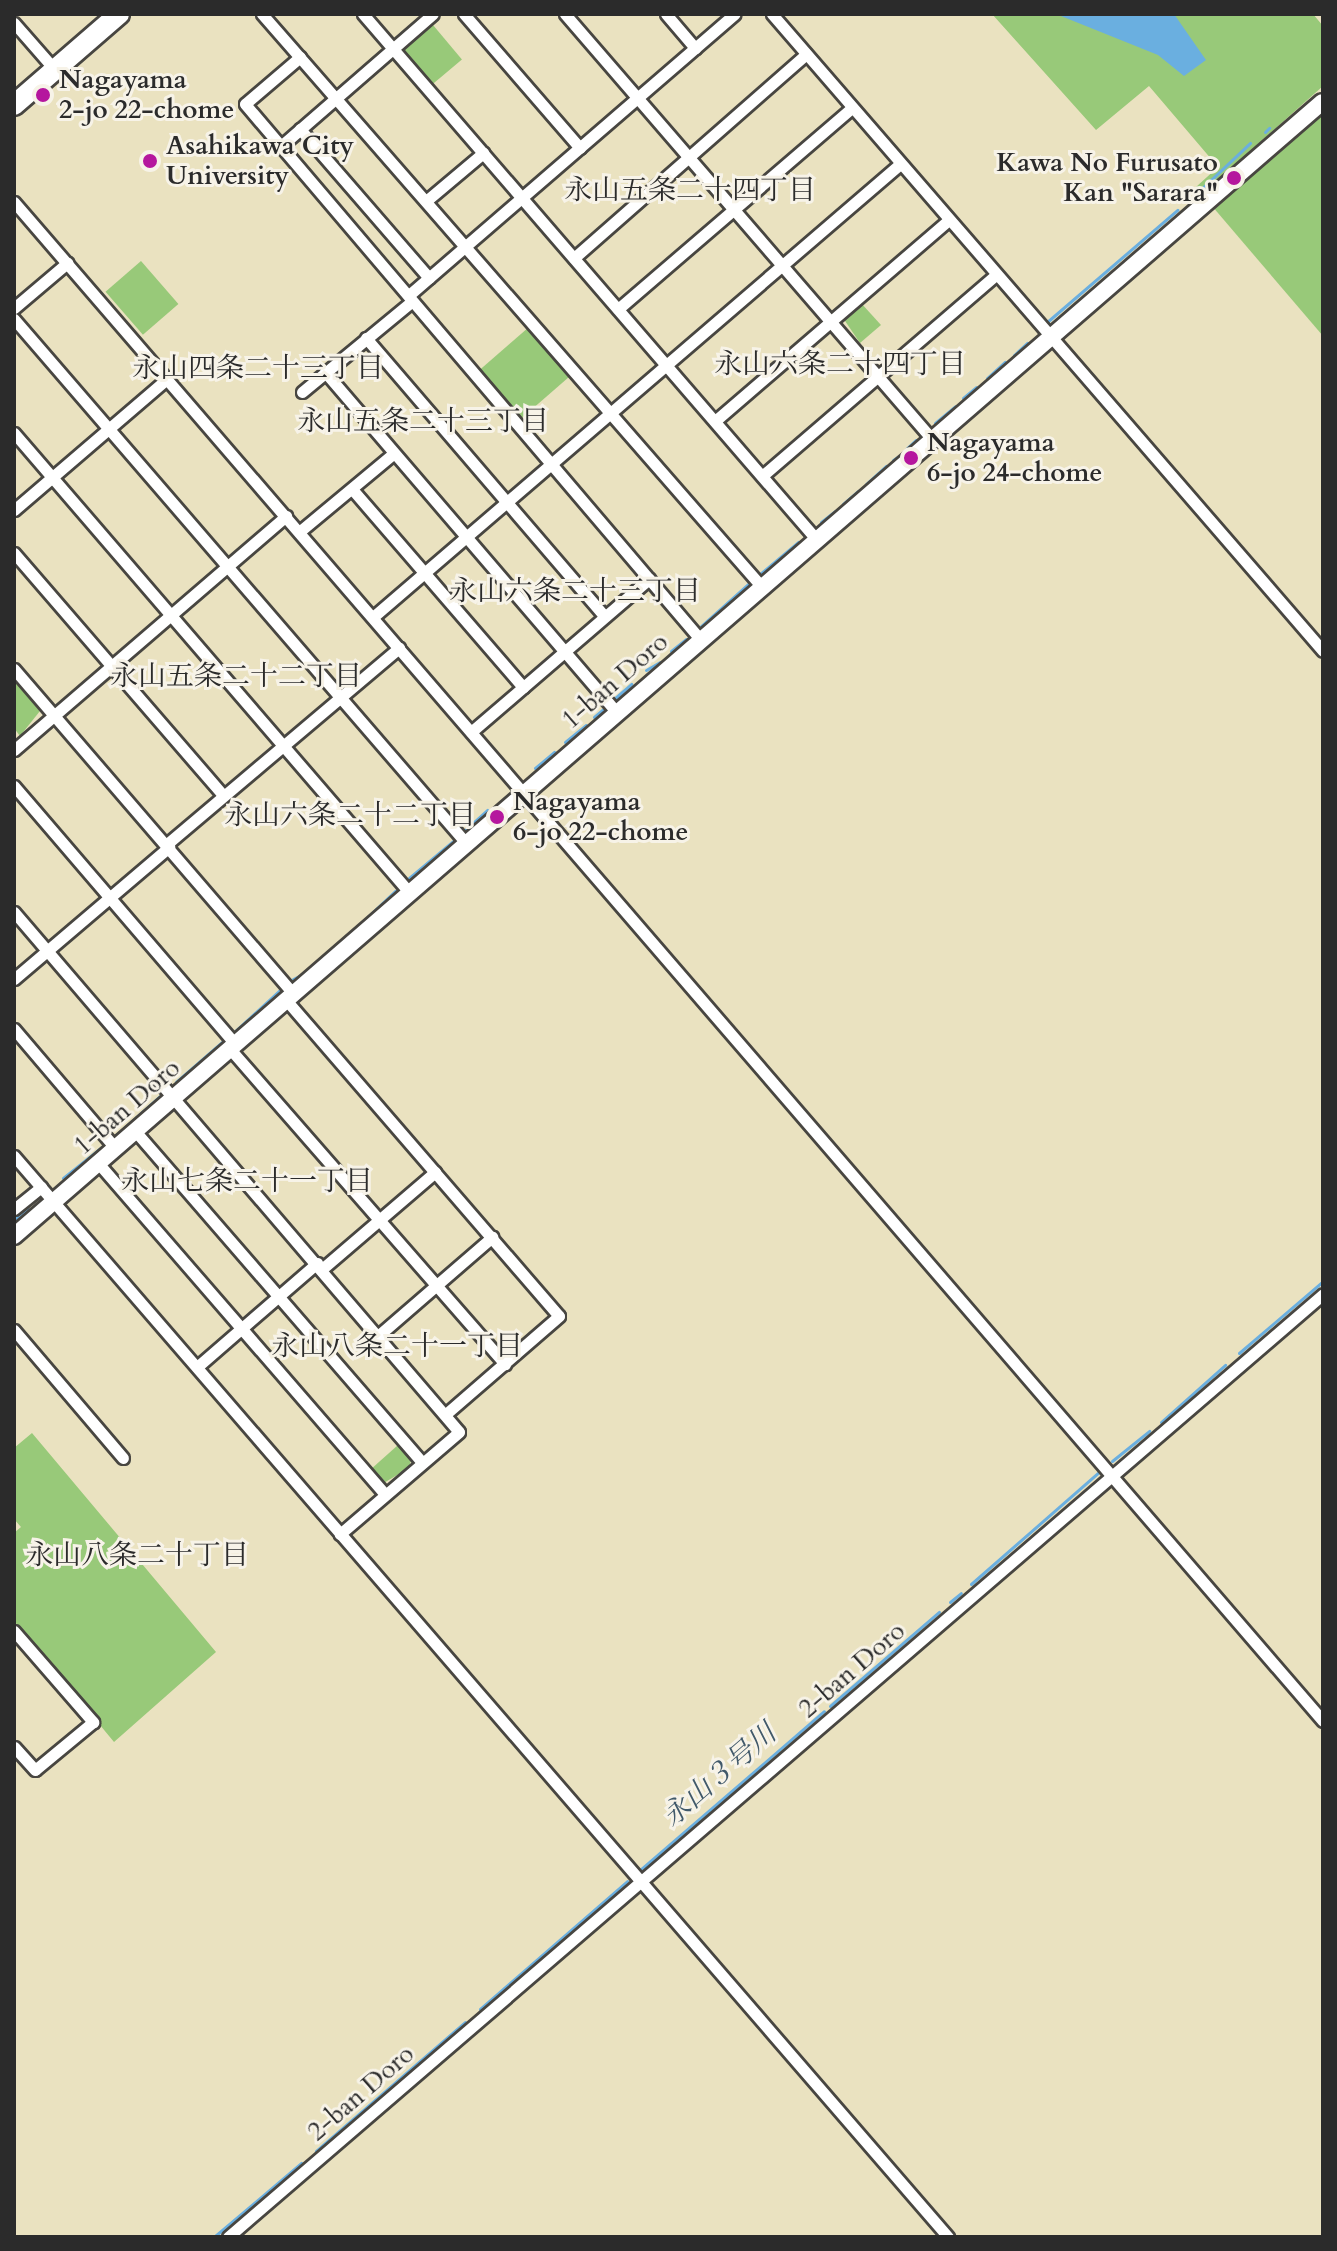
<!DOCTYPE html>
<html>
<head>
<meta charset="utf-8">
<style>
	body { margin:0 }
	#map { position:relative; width:1337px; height:2251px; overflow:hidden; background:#eae2c0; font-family:Cardo,"Noto Serif JP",serif }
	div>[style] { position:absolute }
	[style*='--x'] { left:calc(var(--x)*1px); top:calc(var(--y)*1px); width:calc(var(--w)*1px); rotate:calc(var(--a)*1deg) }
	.green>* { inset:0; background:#98c979; transform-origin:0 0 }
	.water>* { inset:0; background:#6aafe0 }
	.stream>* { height:3px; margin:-1.5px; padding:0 1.5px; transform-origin:1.5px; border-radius:1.5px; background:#6aafe0 }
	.roads { filter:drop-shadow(2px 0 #484641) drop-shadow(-2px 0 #484641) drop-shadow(0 2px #484641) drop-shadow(0 -2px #484641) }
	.street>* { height:11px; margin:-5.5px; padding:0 5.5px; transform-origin:5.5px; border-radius:5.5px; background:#fff }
	.secondary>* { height:16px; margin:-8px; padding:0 8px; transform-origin:8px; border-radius:8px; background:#fff }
	.highway>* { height:20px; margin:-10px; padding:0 10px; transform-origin:10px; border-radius:10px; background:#fff }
	.dots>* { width:22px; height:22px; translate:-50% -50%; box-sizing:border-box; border:4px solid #f7f3e8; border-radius:50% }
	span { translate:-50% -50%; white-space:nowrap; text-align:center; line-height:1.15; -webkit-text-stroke:6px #f7f3e8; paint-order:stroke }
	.poi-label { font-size:26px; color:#2b2b2b; font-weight:700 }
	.left { translate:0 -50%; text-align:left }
	.right { translate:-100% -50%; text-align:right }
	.street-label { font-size:26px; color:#2b2b2b }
	.neighbourhood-label { font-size:28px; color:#2b2b2b }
	.water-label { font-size:28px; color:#41596a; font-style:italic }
	.frame { position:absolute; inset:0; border:16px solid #2b2b2b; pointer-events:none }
</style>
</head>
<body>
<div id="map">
	<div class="green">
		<div style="clip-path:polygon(992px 14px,1313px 14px,1323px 26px,1323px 86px,1202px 194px,1196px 187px,1218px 167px,1149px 86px,1096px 130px)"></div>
		<div style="left:433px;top:25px;width:45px;height:40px;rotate:50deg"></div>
		<div style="clip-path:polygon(1323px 110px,1323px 336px,1212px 206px)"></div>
		<div style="left:141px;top:261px;width:57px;height:47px;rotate:49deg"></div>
		<div style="clip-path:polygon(861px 303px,881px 325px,860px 343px,843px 318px)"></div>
		<div style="left:529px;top:327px;width:64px;height:67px;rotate:49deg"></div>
		<div style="clip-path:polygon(14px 680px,40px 711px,20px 736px,14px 728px)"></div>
		<div style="clip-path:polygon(32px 1433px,216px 1652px,114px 1742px,14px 1621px,14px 1533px,21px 1527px,14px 1519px,14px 1448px)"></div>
		<div style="clip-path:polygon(398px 1445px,411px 1460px,409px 1468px,382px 1484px,370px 1470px)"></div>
	</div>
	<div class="water">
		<div style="clip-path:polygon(1056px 14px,1174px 14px,1206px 60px,1184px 76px,1158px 55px)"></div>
	</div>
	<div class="stream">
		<div style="--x:1265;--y:132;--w:6;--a:-45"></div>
		<div style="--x:1197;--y:193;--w:73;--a:-43.3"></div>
		<div style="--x:1047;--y:322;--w:172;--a:-40.7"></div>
		<div style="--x:1014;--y:355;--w:18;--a:-43"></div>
		<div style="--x:987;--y:378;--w:24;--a:-42"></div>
		<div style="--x:963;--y:398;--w:17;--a:-40"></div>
		<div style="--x:935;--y:423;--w:26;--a:-40"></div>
		<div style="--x:907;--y:448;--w:12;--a:-42"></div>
		<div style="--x:893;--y:460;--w:7;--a:-34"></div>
		<div style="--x:866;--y:484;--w:27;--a:-42"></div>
		<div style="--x:843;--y:504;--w:20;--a:-41"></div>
		<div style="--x:821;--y:522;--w:18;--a:-38"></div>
		<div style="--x:760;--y:574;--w:50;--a:-40.1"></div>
		<div style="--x:701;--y:626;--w:63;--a:-41.8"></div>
		<div style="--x:671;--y:651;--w:19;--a:-39"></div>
		<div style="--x:646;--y:670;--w:16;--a:-30"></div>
		<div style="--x:614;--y:699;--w:23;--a:-41"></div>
		<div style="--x:594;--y:717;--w:11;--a:-41"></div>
		<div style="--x:565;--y:742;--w:27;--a:-39"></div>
		<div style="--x:535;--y:768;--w:25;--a:-40"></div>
		<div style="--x:465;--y:830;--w:30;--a:-42"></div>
		<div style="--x:409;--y:878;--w:57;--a:-40.1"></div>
		<div style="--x:340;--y:943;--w:76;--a:-43.4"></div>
		<div style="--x:293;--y:979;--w:16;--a:-27"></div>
		<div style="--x:234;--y:1032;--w:62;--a:-42.4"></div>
		<div style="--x:176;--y:1082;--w:61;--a:-41"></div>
		<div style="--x:116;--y:1135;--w:59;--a:-41.6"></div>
		<div style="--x:63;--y:1178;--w:51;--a:-38.7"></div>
		<div style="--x:14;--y:1220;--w:18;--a:-41"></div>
		<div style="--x:1239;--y:1353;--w:111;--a:-40.6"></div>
		<div style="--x:1161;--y:1422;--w:86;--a:-41.7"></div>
		<div style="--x:1112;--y:1461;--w:48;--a:-39"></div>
		<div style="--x:971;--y:1584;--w:169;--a:-41.2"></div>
		<div style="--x:950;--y:1602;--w:14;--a:-39"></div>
		<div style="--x:830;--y:1706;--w:144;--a:-40.8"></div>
		<div style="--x:640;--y:1870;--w:243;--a:-40.8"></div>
		<div style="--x:480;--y:2009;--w:195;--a:-41"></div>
		<div style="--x:316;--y:2151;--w:197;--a:-40.9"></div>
		<div style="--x:215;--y:2236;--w:113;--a:-40.3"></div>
	</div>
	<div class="roads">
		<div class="street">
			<div style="--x:262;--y:14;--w:759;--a:48.9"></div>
			<div style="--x:363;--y:14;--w:693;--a:49.21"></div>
			<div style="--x:464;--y:14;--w:177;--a:49.1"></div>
			<div style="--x:565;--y:14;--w:560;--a:49.2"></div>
			<div style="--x:666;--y:14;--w:45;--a:49.5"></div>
			<div style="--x:772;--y:14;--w:842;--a:49.14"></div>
			<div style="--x:14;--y:23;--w:62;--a:48.9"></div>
			<div style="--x:300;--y:57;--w:72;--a:139.5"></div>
			<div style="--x:245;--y:104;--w:702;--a:49.62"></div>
			<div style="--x:300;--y:129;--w:197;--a:49.1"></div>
			<div style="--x:281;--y:146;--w:201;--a:-41"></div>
			<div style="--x:426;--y:201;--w:75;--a:-40.1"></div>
			<div style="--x:14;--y:202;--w:2005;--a:49.25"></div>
			<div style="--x:574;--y:258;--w:309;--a:-41.3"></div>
			<div style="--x:409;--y:295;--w:430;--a:-40.8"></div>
			<div style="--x:14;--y:308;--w:70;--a:-40.3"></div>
			<div style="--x:618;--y:309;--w:308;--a:-40.7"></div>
			<div style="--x:14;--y:319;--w:692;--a:49.22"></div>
			<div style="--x:366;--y:338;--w:366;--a:49.4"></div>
			<div style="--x:325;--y:372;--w:448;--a:49.4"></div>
			<div style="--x:302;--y:392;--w:141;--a:-39.5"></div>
			<div style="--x:715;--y:421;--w:308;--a:-40.7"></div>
			<div style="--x:14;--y:433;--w:607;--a:49.28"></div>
			<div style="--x:762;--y:476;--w:308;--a:-40.7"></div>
			<div style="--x:352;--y:489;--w:262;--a:49.2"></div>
			<div style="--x:14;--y:510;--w:201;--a:-40.6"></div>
			<div style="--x:299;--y:532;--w:122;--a:-39.7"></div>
			<div style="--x:14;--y:553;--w:320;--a:49.2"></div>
			<div style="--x:373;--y:617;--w:695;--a:-40.68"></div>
			<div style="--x:14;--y:669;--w:429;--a:49.3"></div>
			<div style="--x:471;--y:732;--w:235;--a:-40.7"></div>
			<div style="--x:14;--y:750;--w:359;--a:-40.7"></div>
			<div style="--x:14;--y:786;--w:341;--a:49.4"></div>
			<div style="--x:167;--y:844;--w:304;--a:-40.2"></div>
			<div style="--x:14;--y:912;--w:684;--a:49.44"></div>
			<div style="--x:459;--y:1432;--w:157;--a:139.4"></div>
			<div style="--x:14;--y:979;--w:204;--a:-40.4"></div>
			<div style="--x:287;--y:1001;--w:416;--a:49.2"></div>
			<div style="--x:559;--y:1316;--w:148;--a:139.1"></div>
			<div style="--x:14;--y:1029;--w:157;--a:49.6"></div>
			<div style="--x:231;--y:1050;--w:417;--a:48.9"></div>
			<div style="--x:136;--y:1132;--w:437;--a:49.1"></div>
			<div style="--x:14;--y:1156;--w:1429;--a:49.17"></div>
			<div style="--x:99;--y:1164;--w:437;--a:49.1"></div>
			<div style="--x:14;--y:1209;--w:35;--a:-39"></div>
			<div style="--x:322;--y:1269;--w:149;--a:-40.6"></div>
			<div style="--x:14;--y:1330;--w:168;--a:49.6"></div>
			<div style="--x:379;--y:1335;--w:150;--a:-40.9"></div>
			<div style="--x:197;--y:1367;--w:159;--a:-40.9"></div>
			<div style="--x:14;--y:1631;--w:121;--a:49"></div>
			<div style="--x:93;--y:1722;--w:75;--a:140.4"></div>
			<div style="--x:35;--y:1770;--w:31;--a:-132"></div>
			<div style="--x:228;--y:2237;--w:1445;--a:-40.73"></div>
		</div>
		<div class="secondary">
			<div style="--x:14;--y:1236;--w:1731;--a:-40.92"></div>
		</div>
		<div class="highway">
			<div style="--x:14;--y:105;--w:139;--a:-40.9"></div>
		</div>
	</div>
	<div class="dots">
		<div style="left:43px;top:95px;background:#b5179e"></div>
		<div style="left:150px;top:161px;background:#b5179e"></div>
		<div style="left:1234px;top:178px;background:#b5179e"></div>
		<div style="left:911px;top:458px;background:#b5179e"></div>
		<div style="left:497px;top:817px;background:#b5179e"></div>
	</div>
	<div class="poi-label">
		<span class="left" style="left:59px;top:95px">Nagayama<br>2-jo 22-chome</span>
		<span class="left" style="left:166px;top:161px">Asahikawa City<br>University</span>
		<span class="right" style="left:1218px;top:178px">Kawa No Furusato<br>Kan "Sarara"</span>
		<span class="left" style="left:927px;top:458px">Nagayama<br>6-jo 24-chome</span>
		<span class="left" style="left:513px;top:817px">Nagayama<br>6-jo 22-chome</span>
	</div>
	<div class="street-label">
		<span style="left:615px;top:681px;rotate:-41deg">1-ban Doro</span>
		<span style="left:127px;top:1107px;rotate:-41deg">1-ban Doro</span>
		<span style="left:852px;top:1670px;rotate:-41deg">2-ban Doro</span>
		<span style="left:361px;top:2093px;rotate:-41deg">2-ban Doro</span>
	</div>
	<div class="neighbourhood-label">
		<span style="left:690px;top:190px">永山五条二十四丁目</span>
		<span style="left:840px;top:364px">永山六条二十四丁目</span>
		<span style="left:258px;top:368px">永山四条二十三丁目</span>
		<span style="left:423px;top:421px">永山五条二十三丁目</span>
		<span style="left:575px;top:591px">永山六条二十三丁目</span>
		<span style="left:236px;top:676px">永山五条二十二丁目</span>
		<span style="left:350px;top:815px">永山六条二十二丁目</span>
		<span style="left:247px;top:1181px">永山七条二十一丁目</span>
		<span style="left:397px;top:1346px">永山八条二十一丁目</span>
		<span style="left:137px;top:1555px">永山八条二十丁目</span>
	</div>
	<div class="water-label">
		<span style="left:719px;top:1775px;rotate:-41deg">永山３号川</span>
	</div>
	<div class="frame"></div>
</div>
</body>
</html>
